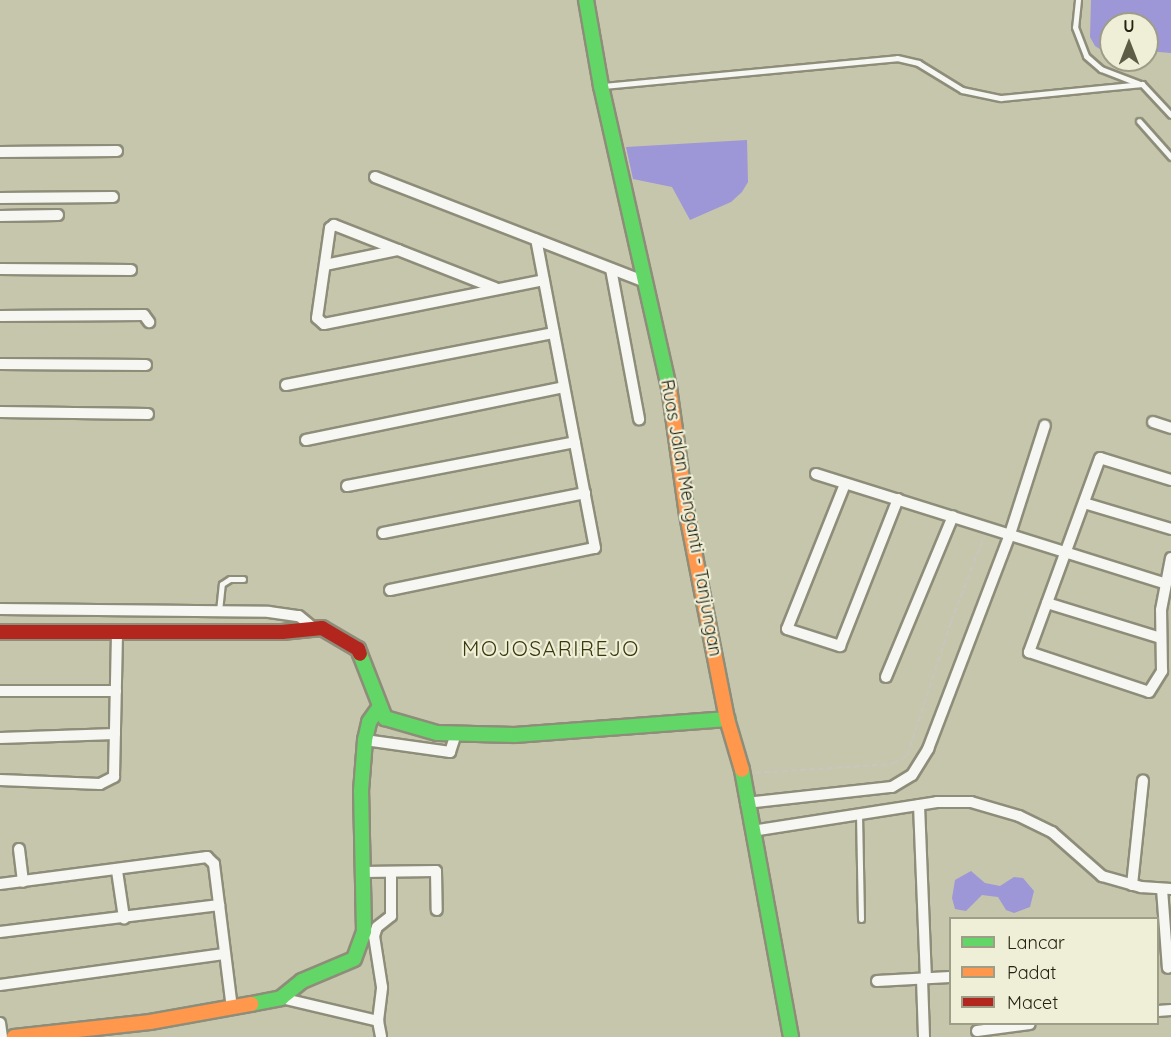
<!DOCTYPE html>
<html>
<head>
<meta charset="utf-8">
<style>
	body { margin:0 }
	#map { position:relative; width:1171px; height:1037px; overflow:hidden; background:#c6c6ac; font-family:Quicksand,sans-serif }
	div>[style] { position:absolute }
	[style*='--x'] { left:calc(var(--x)*1px); top:calc(var(--y)*1px); width:calc(var(--w)*1px); rotate:calc(var(--a)*1deg) }
	.water>* { inset:0; background:#9d96d7 }
	.path>* { height:2px; margin-top:-1px; transform-origin:0; background:repeating-linear-gradient(90deg,#c6c6bf 0 6px,transparent 0 9px) }
	.roads { filter:drop-shadow(2px 0 #8d8d79) drop-shadow(-2px 0 #8d8d79) drop-shadow(0 2px #8d8d79) drop-shadow(0 -2px #8d8d79) }
	.lane>* { height:5px; margin:-2.5px; padding:0 2.5px; transform-origin:2.5px; border-radius:2.5px; background:#f6f6f3 }
	.street>* { height:10px; margin:-5px; padding:0 5px; transform-origin:5px; border-radius:5px; background:#f6f6f3 }
	.fast>* { height:14px; margin:-7px; padding:0 7px; transform-origin:7px; border-radius:7px; background:#63d668 }
	.slow>* { height:14px; margin:-7px; padding:0 7px; transform-origin:7px; border-radius:7px; background:#ff974d }
	.jam>* { height:14px; margin:-7px; padding:0 7px; transform-origin:7px; border-radius:7px; background:#b3261e }
	span { translate:-50% -50%; white-space:nowrap; text-align:center; line-height:1.15; -webkit-text-stroke:4.5px #efefd8; paint-order:stroke }
	.street-label { font-size:18px; color:#242311 }
	.quarter-label { font-size:21px; color:#3a380d; letter-spacing:1.5px }
	.legend { position:absolute; left:949px; top:917px; width:210px; height:108px; box-sizing:border-box; background:#efefd8; border:2px solid #9e9d88; margin:0; padding:8px 10px; list-style:none; font-size:18px; color:#242311 }
	.legend li { display:flex; align-items:center; gap:12px; height:30px }
	.legend b { width:30px; border:2px solid #9e9d88 }
	.north { position:absolute; left:1099px; top:12px; width:60px; height:60px; box-sizing:border-box; background:#efefd8; border:2px solid #9e9d88; border-radius:50%; rotate:0deg; font-size:16px; font-weight:700; line-height:24px; text-align:center; color:#242311 }
	.north::after { content:''; display:block; margin:auto; width:21px; height:27px; background:#5d5c47; clip-path:polygon(50% 0,100% 100%,50% 72%,0 100%) }
</style>
</head>
<body>
<div id="map">
	<div class="water">
		<div style="clip-path:polygon(1091px 0,1171px 0,1171px 53px,1147px 51px,1147px 24px,1111px 24px,1111px 56px,1095px 46px,1090px 37px)"></div>
		<div style="clip-path:polygon(747px 140px,748px 182px,742px 192px,731px 202px,690px 220px,672px 187px,633px 179px,626px 147px)"></div>
		<div style="clip-path:polygon(971px 871px,985px 883px,1000px 886px,1014px 877px,1023px 878px,1034px 891px,1030px 907px,1014px 913px,1006px 910px,998px 897px,982px 895px,966px 911px,955px 909px,952px 898px,955px 880px)"></div>
	</div>
	<div class="path">
		<div style="--x:755;--y:773;--w:138;--a:-3.7"></div>
		<div style="--x:893;--y:764;--w:16;--a:-30"></div>
		<div style="--x:907;--y:756;--w:141;--a:-71.8"></div>
		<div style="--x:951;--y:622;--w:91;--a:-68.8"></div>
	</div>
	<div class="roads">
		<div class="lane">
			<div style="--x:1078;--y:0;--w:27;--a:96"></div>
			<div style="--x:1075;--y:27;--w:31;--a:69"></div>
			<div style="--x:1086;--y:56;--w:20;--a:41"></div>
			<div style="--x:1101;--y:69;--w:40;--a:21"></div>
			<div style="--x:603;--y:86;--w:295;--a:-5.4"></div>
			<div style="--x:897;--y:58;--w:22;--a:13"></div>
			<div style="--x:918;--y:63;--w:52;--a:31.5"></div>
			<div style="--x:962;--y:90;--w:40;--a:12"></div>
			<div style="--x:1001;--y:98;--w:142;--a:-5.7"></div>
			<div style="--x:1142;--y:84;--w:42;--a:46.9"></div>
			<div style="--x:1139;--y:121;--w:48;--a:48.4"></div>
			<div style="--x:219;--y:611;--w:27;--a:-84"></div>
			<div style="--x:222;--y:584;--w:9;--a:-32"></div>
			<div style="--x:230;--y:579;--w:13;--a:0"></div>
			<div style="--x:859;--y:814;--w:105;--a:88.9"></div>
		</div>
		<div class="street">
			<div style="--x:0;--y:152;--w:117;--a:-0.5"></div>
			<div style="--x:375;--y:177;--w:291;--a:21.2"></div>
			<div style="--x:0;--y:198;--w:113;--a:-0.5"></div>
			<div style="--x:0;--y:216;--w:58;--a:-1"></div>
			<div style="--x:325;--y:265;--w:75;--a:-11.6"></div>
			<div style="--x:0;--y:269;--w:131;--a:0.4"></div>
			<div style="--x:611;--y:269;--w:153;--a:79.4"></div>
			<div style="--x:495;--y:288;--w:173;--a:-158.6"></div>
			<div style="--x:334;--y:225;--w:5;--a:143"></div>
			<div style="--x:330;--y:228;--w:91;--a:98.2"></div>
			<div style="--x:317;--y:318;--w:9;--a:41"></div>
			<div style="--x:324;--y:324;--w:224;--a:-11.3"></div>
			<div style="--x:0;--y:316;--w:144;--a:-0.4"></div>
			<div style="--x:144;--y:315;--w:9;--a:54"></div>
			<div style="--x:0;--y:364;--w:146;--a:0.4"></div>
			<div style="--x:286;--y:385;--w:273;--a:-11"></div>
			<div style="--x:0;--y:412;--w:148;--a:0.8"></div>
			<div style="--x:1153;--y:422;--w:19;--a:18"></div>
			<div style="--x:306;--y:440;--w:263;--a:-11.6"></div>
			<div style="--x:816;--y:474;--w:365;--a:17.4"></div>
			<div style="--x:1171;--y:480;--w:74;--a:-162.8"></div>
			<div style="--x:1100;--y:458;--w:207;--a:110.1"></div>
			<div style="--x:1029;--y:652;--w:126;--a:18.4"></div>
			<div style="--x:1149;--y:692;--w:25;--a:-58"></div>
			<div style="--x:1162;--y:671;--w:61;--a:-90.9"></div>
			<div style="--x:1161;--y:610;--w:53;--a:-79.1"></div>
			<div style="--x:845;--y:484;--w:156;--a:111.8"></div>
			<div style="--x:787;--y:629;--w:56;--a:17.8"></div>
			<div style="--x:840;--y:646;--w:158;--a:-68.5"></div>
			<div style="--x:347;--y:486;--w:232;--a:-10.9"></div>
			<div style="--x:1084;--y:503;--w:91;--a:16.6"></div>
			<div style="--x:383;--y:533;--w:206;--a:-11.2"></div>
			<div style="--x:390;--y:590;--w:209;--a:-11.6"></div>
			<div style="--x:595;--y:548;--w:314;--a:-100.8"></div>
			<div style="--x:1047;--y:603;--w:119;--a:17.1"></div>
			<div style="--x:0;--y:609;--w:269;--a:0.6"></div>
			<div style="--x:269;--y:612;--w:30;--a:8"></div>
			<div style="--x:299;--y:616;--w:17;--a:40"></div>
			<div style="--x:886;--y:677;--w:174;--a:-67.4"></div>
			<div style="--x:0;--y:691;--w:116;--a:0"></div>
			<div style="--x:0;--y:738;--w:115;--a:-2"></div>
			<div style="--x:365;--y:740;--w:86;--a:8"></div>
			<div style="--x:450;--y:752;--w:20;--a:-72"></div>
			<div style="--x:0;--y:780;--w:100;--a:2.3"></div>
			<div style="--x:100;--y:784;--w:16;--a:-27"></div>
			<div style="--x:114;--y:777;--w:145;--a:-88.8"></div>
			<div style="--x:746;--y:803;--w:147;--a:-6.3"></div>
			<div style="--x:892;--y:787;--w:23;--a:-31"></div>
			<div style="--x:912;--y:775;--w:31;--a:-58"></div>
			<div style="--x:928;--y:749;--w:230;--a:-69.1"></div>
			<div style="--x:1010;--y:534;--w:114;--a:-72.2"></div>
			<div style="--x:919;--y:805;--w:173;--a:87.7"></div>
			<div style="--x:752;--y:831;--w:187;--a:-8.9"></div>
			<div style="--x:937;--y:802;--w:34;--a:0"></div>
			<div style="--x:971;--y:802;--w:50;--a:16.3"></div>
			<div style="--x:1019;--y:816;--w:37;--a:26"></div>
			<div style="--x:1052;--y:832;--w:67;--a:41.3"></div>
			<div style="--x:1102;--y:876;--w:41;--a:15.8"></div>
			<div style="--x:1141;--y:887;--w:30;--a:4"></div>
			<div style="--x:19;--y:849;--w:33;--a:83"></div>
			<div style="--x:117;--y:871;--w:48;--a:81.5"></div>
			<div style="--x:363;--y:872;--w:73;--a:-0.8"></div>
			<div style="--x:436;--y:871;--w:39;--a:89"></div>
			<div style="--x:0;--y:884;--w:209;--a:-7.4"></div>
			<div style="--x:207;--y:857;--w:10;--a:45"></div>
			<div style="--x:214;--y:864;--w:145;--a:82.9"></div>
			<div style="--x:1132;--y:885;--w:105;--a:-84"></div>
			<div style="--x:1162;--y:889;--w:79;--a:85.7"></div>
			<div style="--x:0;--y:932;--w:221;--a:-7"></div>
			<div style="--x:922;--y:979;--w:58;--a:88"></div>
			<div style="--x:877;--y:981;--w:73;--a:-3.1"></div>
			<div style="--x:0;--y:985;--w:226;--a:-7.9"></div>
			<div style="--x:281;--y:998;--w:100;--a:13.3"></div>
			<div style="--x:378;--y:1021;--w:16;--a:79"></div>
			<div style="--x:1158;--y:1011;--w:13;--a:-4"></div>
			<div style="--x:378;--y:1021;--w:34;--a:-83"></div>
			<div style="--x:382;--y:987;--w:52;--a:-98.9"></div>
			<div style="--x:374;--y:936;--w:9;--a:-72"></div>
			<div style="--x:377;--y:927;--w:18;--a:-38"></div>
			<div style="--x:391;--y:916;--w:44;--a:-90"></div>
			<div style="--x:0;--y:1023;--w:14;--a:82"></div>
			<div style="--x:977;--y:1031;--w:53;--a:-7.5"></div>
		</div>
		<div class="fast">
			<div style="--x:586;--y:0;--w:87;--a:80.1"></div>
			<div style="--x:601;--y:86;--w:309;--a:77.3"></div>
			<div style="--x:360;--y:654;--w:69;--a:68.7"></div>
			<div style="--x:385;--y:718;--w:54;--a:16.1"></div>
			<div style="--x:437;--y:733;--w:78;--a:1.5"></div>
			<div style="--x:515;--y:735;--w:213;--a:-4.3"></div>
			<div style="--x:742;--y:770;--w:271;--a:79.6"></div>
			<div style="--x:251;--y:1004;--w:31;--a:-11"></div>
			<div style="--x:281;--y:998;--w:27;--a:-39"></div>
			<div style="--x:302;--y:981;--w:56;--a:-22.9"></div>
			<div style="--x:354;--y:959;--w:30;--a:-70"></div>
			<div style="--x:364;--y:931;--w:140;--a:-91.2"></div>
			<div style="--x:361;--y:791;--w:51;--a:-85.5"></div>
			<div style="--x:365;--y:740;--w:18;--a:-77"></div>
			<div style="--x:369;--y:722;--w:16;--a:-55"></div>
		</div>
		<div class="slow">
			<div style="--x:669;--y:387;--w:129;--a:82"></div>
			<div style="--x:687;--y:515;--w:208;--a:78.9"></div>
			<div style="--x:727;--y:719;--w:53;--a:73.6"></div>
			<div style="--x:14;--y:1037;--w:137;--a:-6.3"></div>
			<div style="--x:150;--y:1022;--w:103;--a:-10.1"></div>
		</div>
		<div class="jam">
			<div style="--x:0;--y:632;--w:282;--a:0"></div>
			<div style="--x:282;--y:632;--w:40;--a:-5.7"></div>
			<div style="--x:322;--y:628;--w:42;--a:30.3"></div>
			<div style="--x:358;--y:649;--w:5;--a:68"></div>
		</div>
	</div>
	<div class="street-label">
		<span style="left:691px;top:518px;rotate:80deg">Ruas Jalan Menganti - Tanjungan</span>
	</div>
	<div class="quarter-label">
		<span style="left:551px;top:648px">MOJOSARIREJO</span>
	</div>
	<ul class="legend">
	<li><b style="height:8px;background:#63d668"></b>Lancar</li>
	<li><b style="height:8px;background:#ff974d"></b>Padat</li>
	<li><b style="height:8px;background:#b3261e"></b>Macet</li>
	</ul>
	<div class="north">U</div>
</div>
</body>
</html>
